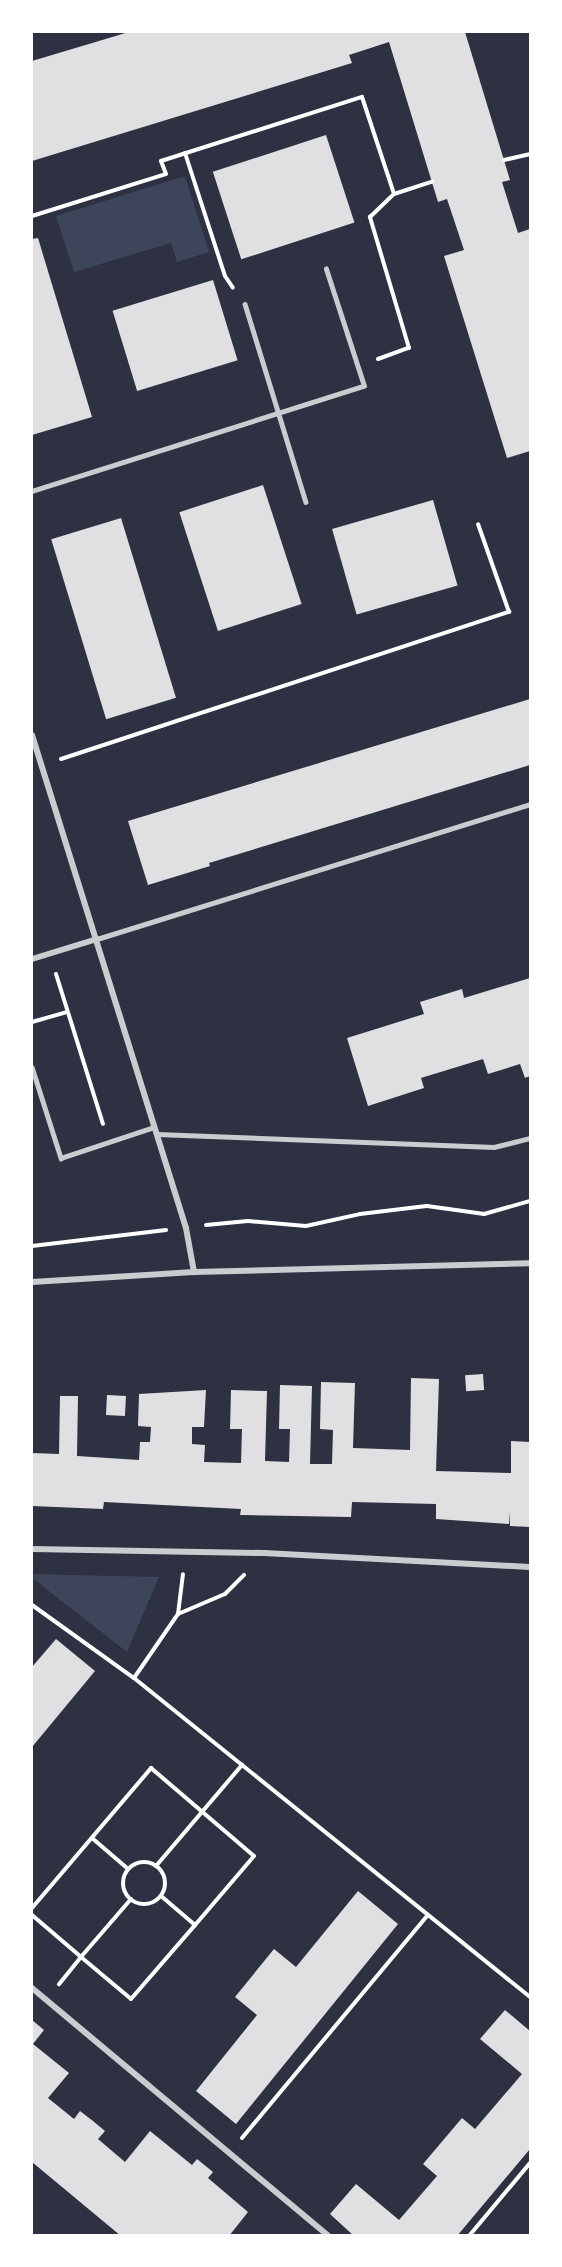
<!DOCTYPE html>
<html>
<head>
<meta charset="utf-8">
<style>
	body { margin:0 }
	#map { position:relative; width:562px; height:2267px; overflow:hidden; background:#2d3142; font-family:"Sofia Sans Condensed",sans-serif }
	div>[style] { position:absolute }
	[style*='--x'] { left:calc(var(--x)*1px); top:calc(var(--y)*1px); width:calc(var(--w)*1px); rotate:calc(var(--a)*1deg) }
	.green>* { inset:0; background:#3c4559 }
	.building>* { inset:0; background:#e0e0e3; transform-origin:0 0 }
	.path>* { height:4px; margin:-2px; padding:0 2px; transform-origin:2px; border-radius:2px; background:#fff }
	.path>.ring { margin:-2px; padding:0; box-sizing:content-box; background:none; border:4px solid #fff; border-radius:50% }
	.service>* { height:4.5px; margin:-2.25px; padding:0 2.25px; transform-origin:2.25px; border-radius:2.25px; background:#caccd0 }
	.minor>* { height:6px; margin:-3px; padding:0 3px; transform-origin:3px; border-radius:3px; background:#caccd0 }
	span { translate:-50% -50%; white-space:nowrap; text-align:center; line-height:1.15; -webkit-text-stroke:5px #fff; paint-order:stroke }
	.frame { position:absolute; inset:0; border:33px solid #fff; pointer-events:none }
</style>
</head>
<body>
<div id="map">
	<div class="green">
		<div style="clip-path:polygon(185px 176px,209px 252px,177px 262px,171px 243px,74px 272px,56px 216px)"></div>
		<div style="clip-path:polygon(32px 1574px,159px 1577px,127px 1652px,32px 1578px)"></div>
	</div>
	<div class="building">
		<div style="clip-path:polygon(129px 32px,465px 32px,510px 180px,502px 182px,518px 233px,530px 229px,530px 451px,507px 458px,444px 256px,464px 250px,447px 199px,438px 202px,389px 42px,349px 55px,352px 63px,32px 161px,32px 61px)"></div>
		<div style="left:326px;top:135px;width:92px;height:119px;rotate:72deg"></div>
		<div style="clip-path:polygon(38px 238px,92px 417px,32px 435px,32px 239px)"></div>
		<div style="left:213px;top:280px;width:84px;height:105px;rotate:73deg"></div>
		<div style="left:263px;top:485px;width:125px;height:88px;rotate:72deg"></div>
		<div style="left:433px;top:500px;width:89px;height:105px;rotate:74deg"></div>
		<div style="left:121px;top:518px;width:188px;height:73px;rotate:73deg"></div>
		<div style="clip-path:polygon(530px 699px,530px 765px,209px 863px,210px 866px,148px 885px,128px 821px)"></div>
		<div style="clip-path:polygon(530px 978px,530px 1076px,525px 1078px,520px 1064px,488px 1074px,483px 1059px,421px 1078px,424px 1088px,368px 1106px,347px 1038px,424px 1014px,420px 1002px,462px 989px,464px 998px)"></div>
		<div style="left:483px;top:1374px;width:16px;height:18px;rotate:86deg"></div>
		<div style="clip-path:polygon(411px 1378px,439px 1379px,436px 1471px,511px 1473px,511px 1441px,530px 1442px,530px 1527px,510px 1526px,510px 1512px,509px 1524px,436px 1519px,436px 1504px,352px 1502px,351px 1517px,240px 1515px,241px 1509px,104px 1502px,103px 1509px,32px 1506px,32px 1453px,59px 1454px,60px 1396px,78px 1396px,77px 1456px,139px 1460px,140px 1442px,150px 1442px,151px 1427px,138px 1426px,139px 1394px,206px 1390px,204px 1427px,192px 1427px,192px 1444px,205px 1445px,204px 1462px,241px 1463px,242px 1429px,230px 1429px,231px 1390px,267px 1391px,265px 1461px,289px 1462px,290px 1429px,279px 1429px,280px 1385px,312px 1386px,310px 1464px,332px 1464px,333px 1430px,320px 1429px,321px 1382px,355px 1383px,353px 1448px,410px 1450px)"></div>
		<div style="left:107px;top:1395px;width:19px;height:20px;rotate:3deg"></div>
		<div style="clip-path:polygon(56px 1639px,95px 1671px,32px 1747px,32px 1667px)"></div>
		<div style="clip-path:polygon(358px 1891px,398px 1924px,236px 2124px,196px 2091px,257px 2015px,235px 1997px,274px 1949px,296px 1967px)"></div>
		<div style="clip-path:polygon(505px 2010px,530px 2031px,530px 2149px,457px 2236px,354px 2236px,330px 2214px,356px 2184px,399px 2220px,437px 2176px,423px 2164px,462px 2118px,475px 2129px,522px 2074px,480px 2039px)"></div>
		<div style="clip-path:polygon(32px 2020px,44px 2030px,33px 2044px,69px 2073px,48px 2098px,74px 2119px,80px 2111px,93px 2121px,105px 2131px,98px 2139px,125px 2162px,150px 2131px,192px 2165px,197px 2159px,213px 2172px,208px 2178px,248px 2212px,229px 2236px,121px 2236px,32px 2162px)"></div>
	</div>
	<div class="path">
		<div style="--x:185;--y:153;--w:129;--a:72"></div>
		<div style="--x:225;--y:276;--w:14;--a:56"></div>
		<div style="--x:504;--y:160;--w:27;--a:-13"></div>
		<div style="--x:32;--y:216;--w:140;--a:-17.4"></div>
		<div style="--x:166;--y:174;--w:14;--a:-111"></div>
		<div style="--x:161;--y:161;--w:211;--a:-17.7"></div>
		<div style="--x:362;--y:97;--w:102;--a:71.7"></div>
		<div style="--x:378;--y:359;--w:33;--a:-20"></div>
		<div style="--x:409;--y:348;--w:137;--a:-106.6"></div>
		<div style="--x:370;--y:217;--w:33;--a:-44"></div>
		<div style="--x:394;--y:194;--w:40;--a:-18"></div>
		<div style="--x:61;--y:759;--w:472;--a:-18.2"></div>
		<div style="--x:509;--y:612;--w:93;--a:-109.4"></div>
		<div style="--x:56;--y:974;--w:157;--a:72.6"></div>
		<div style="--x:32;--y:1022;--w:36;--a:-16"></div>
		<div style="--x:206;--y:1225;--w:42;--a:-5.4"></div>
		<div style="--x:248;--y:1221;--w:58;--a:4.9"></div>
		<div style="--x:306;--y:1226;--w:55;--a:-12.5"></div>
		<div style="--x:360;--y:1214;--w:67;--a:-6.8"></div>
		<div style="--x:427;--y:1206;--w:58;--a:8"></div>
		<div style="--x:484;--y:1214;--w:48;--a:-15.8"></div>
		<div style="--x:32;--y:1246;--w:135;--a:-6.8"></div>
		<div style="--x:32;--y:1605;--w:125;--a:35.6"></div>
		<div style="--x:134;--y:1678;--w:509;--a:38.85"></div>
		<div style="--x:178;--y:1614;--w:40;--a:-82.9"></div>
		<div style="--x:134;--y:1678;--w:78;--a:-55.5"></div>
		<div style="--x:178;--y:1614;--w:51;--a:-23.1"></div>
		<div style="--x:225;--y:1594;--w:27;--a:-45"></div>
		<div style="--x:92;--y:1838;--w:48;--a:40.7"></div>
		<div class="ring" style="left:123px;top:1862px;width:38px;height:38px"></div>
		<div style="--x:156;--y:1866;--w:133;--a:-49.6"></div>
		<div style="--x:131;--y:1899;--w:77;--a:130.8"></div>
		<div style="--x:81;--y:1957;--w:65;--a:40"></div>
		<div style="--x:131;--y:1999;--w:98;--a:-49.1"></div>
		<div style="--x:195;--y:1925;--w:45;--a:-139.5"></div>
		<div style="--x:32;--y:1908;--w:184;--a:-49.6"></div>
		<div style="--x:151;--y:1768;--w:135;--a:40.5"></div>
		<div style="--x:254;--y:1856;--w:91;--a:130.5"></div>
		<div style="--x:32;--y:1915;--w:65;--a:40.6"></div>
		<div style="--x:81;--y:1957;--w:35;--a:129"></div>
		<div style="--x:242;--y:2138;--w:290;--a:-50.2"></div>
		<div style="--x:469;--y:2236;--w:95;--a:-50.1"></div>
	</div>
	<div class="service">
		<div style="--x:245;--y:304;--w:207;--a:72.9"></div>
		<div style="--x:32;--y:491;--w:348;--a:-17.6"></div>
		<div style="--x:364;--y:386;--w:123;--a:-108"></div>
		<div style="--x:97;--y:939;--w:454;--a:-17.3"></div>
		<div style="--x:32;--y:1067;--w:96;--a:72.3"></div>
		<div style="--x:61;--y:1158;--w:98;--a:-18.4"></div>
		<div style="--x:157;--y:1134;--w:337;--a:2.2"></div>
		<div style="--x:494;--y:1147;--w:37;--a:-14"></div>
	</div>
	<div class="minor">
		<div style="--x:32;--y:735;--w:516;--a:72.65"></div>
		<div style="--x:186;--y:1228;--w:45;--a:79.7"></div>
		<div style="--x:32;--y:959;--w:68;--a:-17.1"></div>
		<div style="--x:32;--y:1282;--w:162;--a:-3.5"></div>
		<div style="--x:194;--y:1272;--w:336;--a:-1.5"></div>
		<div style="--x:32;--y:1549;--w:232;--a:1"></div>
		<div style="--x:264;--y:1553;--w:266;--a:3"></div>
		<div style="--x:32;--y:1988;--w:387;--a:39.9"></div>
	</div>
	<div class="frame"></div>
</div>
</body>
</html>
